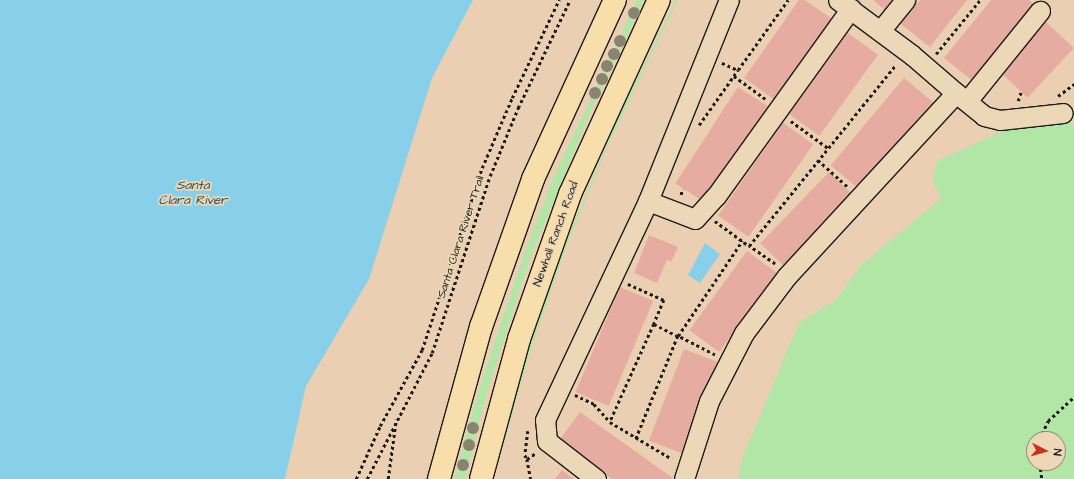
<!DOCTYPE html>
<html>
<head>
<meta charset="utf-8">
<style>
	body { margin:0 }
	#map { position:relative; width:1074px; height:479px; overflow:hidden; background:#ebcfb2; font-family:"Architects Daughter",sans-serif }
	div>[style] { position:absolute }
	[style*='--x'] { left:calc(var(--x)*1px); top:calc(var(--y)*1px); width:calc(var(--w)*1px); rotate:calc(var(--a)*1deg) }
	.green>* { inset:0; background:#b2e6a7 }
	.water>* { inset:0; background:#88d0e9 }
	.building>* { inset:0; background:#e6aca1; transform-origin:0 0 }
	.path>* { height:2.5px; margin-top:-1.25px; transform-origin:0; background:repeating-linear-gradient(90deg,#1c1c1c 0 3px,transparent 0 6px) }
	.roads { filter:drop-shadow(1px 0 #1c1c1c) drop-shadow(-1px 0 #1c1c1c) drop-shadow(0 1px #1c1c1c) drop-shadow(0 -1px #1c1c1c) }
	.minor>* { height:19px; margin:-9.5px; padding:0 9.5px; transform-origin:9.5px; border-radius:9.5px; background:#ecd8b6 }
	.major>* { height:22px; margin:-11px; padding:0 11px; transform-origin:11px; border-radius:11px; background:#f8deab }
	.trees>* { width:12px; height:12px; margin:-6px; border-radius:50%; background:#8a836f }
	span { translate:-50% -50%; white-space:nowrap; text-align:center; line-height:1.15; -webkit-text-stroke:3.5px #ecd8b6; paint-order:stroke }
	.street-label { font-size:12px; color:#1c1c1c }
	.water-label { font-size:13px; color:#37494f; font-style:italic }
	.north { position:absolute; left:1026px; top:431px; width:40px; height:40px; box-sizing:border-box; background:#ecd8b6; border:1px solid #998d78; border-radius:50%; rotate:96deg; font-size:11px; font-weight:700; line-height:16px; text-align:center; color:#1c1c1c }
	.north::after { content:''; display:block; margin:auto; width:14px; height:18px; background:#c8321e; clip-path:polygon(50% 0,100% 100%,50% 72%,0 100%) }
</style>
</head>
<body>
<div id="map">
	<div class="green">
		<div style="clip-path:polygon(637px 0,644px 0,593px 106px,531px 256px,485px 399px,465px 479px,454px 479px,480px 386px,524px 254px,552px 181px)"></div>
		<div style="clip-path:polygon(676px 0,678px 0,610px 141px,564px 253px,530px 352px,494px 479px,528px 351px,562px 252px,617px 120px)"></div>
		<div style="clip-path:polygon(evenodd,1066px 121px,1074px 125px,1074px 479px,738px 479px,743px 456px,799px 323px,836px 300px,861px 265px,942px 198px,933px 183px,937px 161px,1014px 126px,1066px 121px,1034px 439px,1058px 439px,1058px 463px,1034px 463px,1034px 439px)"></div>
	</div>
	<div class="water">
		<div style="clip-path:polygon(0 0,473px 0,432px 78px,369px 279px,306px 386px,285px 479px,0 479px)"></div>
		<div style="clip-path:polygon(705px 243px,720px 254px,700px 283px,688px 275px)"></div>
	</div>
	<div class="building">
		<div style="clip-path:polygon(799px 0,805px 0,832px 19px,775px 100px,744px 78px)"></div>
		<div style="clip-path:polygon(873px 0,893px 0,885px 10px)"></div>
		<div style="clip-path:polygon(920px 0,967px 0,930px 47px,901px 24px)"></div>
		<div style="clip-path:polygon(991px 0,1029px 0,1035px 5px,973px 81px,944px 58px)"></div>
		<div style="left:1046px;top:22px;width:38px;height:68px;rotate:43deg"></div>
		<div style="left:848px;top:33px;width:37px;height:100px;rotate:36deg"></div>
		<div style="left:904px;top:78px;width:39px;height:114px;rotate:40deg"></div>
		<div style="left:738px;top:87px;width:37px;height:115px;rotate:33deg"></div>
		<div style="left:783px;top:123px;width:37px;height:113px;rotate:35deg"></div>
		<div style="left:829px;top:172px;width:37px;height:99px;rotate:44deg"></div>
		<div style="clip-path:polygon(649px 235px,678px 247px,671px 262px,667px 260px,657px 283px,634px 273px)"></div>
		<div style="left:747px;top:251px;width:37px;height:98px;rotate:36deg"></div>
		<div style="left:620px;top:287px;width:36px;height:114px;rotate:23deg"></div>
		<div style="left:684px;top:349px;width:36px;height:98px;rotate:21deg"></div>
		<div style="clip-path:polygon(580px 412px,673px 478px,672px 479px,612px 479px,558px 442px)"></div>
		<div style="clip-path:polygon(562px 470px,574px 479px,555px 479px)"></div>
	</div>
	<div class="path">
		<div style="--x:936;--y:54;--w:70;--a:-50.8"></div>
		<div style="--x:722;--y:63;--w:17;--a:24"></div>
		<div style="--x:738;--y:70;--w:86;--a:-54.5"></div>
		<div style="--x:734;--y:76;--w:39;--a:36"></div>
		<div style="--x:1058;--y:96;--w:20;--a:-37"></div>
		<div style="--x:1018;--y:101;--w:9;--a:-72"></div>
		<div style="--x:791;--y:121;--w:46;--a:36.1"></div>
		<div style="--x:699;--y:125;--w:67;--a:-54.7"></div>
		<div style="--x:818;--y:160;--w:40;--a:42"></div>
		<div style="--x:681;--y:195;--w:6;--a:-81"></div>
		<div style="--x:715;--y:221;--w:42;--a:36.3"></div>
		<div style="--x:775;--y:264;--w:32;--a:-145"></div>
		<div style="--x:749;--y:246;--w:232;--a:-51"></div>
		<div style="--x:628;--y:284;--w:39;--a:24"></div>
		<div style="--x:664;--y:300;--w:26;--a:113"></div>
		<div style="--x:654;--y:324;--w:27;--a:27"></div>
		<div style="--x:678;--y:336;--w:111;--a:112.2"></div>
		<div style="--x:654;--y:324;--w:107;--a:114.2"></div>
		<div style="--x:610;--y:422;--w:72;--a:30.8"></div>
		<div style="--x:715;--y:355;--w:42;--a:-152.8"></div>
		<div style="--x:678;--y:336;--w:115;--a:-56"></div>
		<div style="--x:575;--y:395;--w:21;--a:25"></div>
		<div style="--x:594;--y:404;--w:24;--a:48"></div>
		<div style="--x:528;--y:431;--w:24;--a:97"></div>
		<div style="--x:525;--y:455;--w:4;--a:63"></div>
		<div style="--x:527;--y:459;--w:11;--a:-34"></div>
		<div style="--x:1039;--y:439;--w:20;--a:-63"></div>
		<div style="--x:1048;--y:421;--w:35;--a:-43"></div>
		<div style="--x:527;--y:459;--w:20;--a:79"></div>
		<div style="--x:1040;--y:463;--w:16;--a:83"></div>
		<div style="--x:356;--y:479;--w:58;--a:-65.6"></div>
		<div style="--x:380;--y:426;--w:87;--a:-61.1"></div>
		<div style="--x:422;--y:350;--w:192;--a:-71.8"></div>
		<div style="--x:482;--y:168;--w:76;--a:-66.8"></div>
		<div style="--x:512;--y:98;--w:109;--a:-64.4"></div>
		<div style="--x:367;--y:479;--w:142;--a:-62.7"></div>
		<div style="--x:432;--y:353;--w:186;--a:-71.9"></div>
		<div style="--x:490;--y:176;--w:74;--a:-67.6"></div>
		<div style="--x:518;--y:108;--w:120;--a:-64.3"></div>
		<div style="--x:388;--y:479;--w:60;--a:-82.3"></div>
	</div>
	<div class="roads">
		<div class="minor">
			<div style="--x:880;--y:31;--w:40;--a:-51"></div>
			<div style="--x:956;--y:93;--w:36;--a:39"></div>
			<div style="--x:984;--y:116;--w:16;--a:14"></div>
			<div style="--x:1000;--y:120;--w:63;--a:-6.3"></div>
			<div style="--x:967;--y:101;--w:116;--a:-51"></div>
			<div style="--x:648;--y:201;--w:50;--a:21"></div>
			<div style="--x:695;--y:219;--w:31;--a:-48"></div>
			<div style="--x:716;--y:196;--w:231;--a:-54.3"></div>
			<div style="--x:596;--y:479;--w:62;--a:-142.2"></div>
			<div style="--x:547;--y:441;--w:21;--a:-95"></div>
			<div style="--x:545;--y:420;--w:242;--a:-64.8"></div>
			<div style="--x:648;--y:201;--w:217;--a:-68.1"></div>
			<div style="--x:684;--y:479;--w:82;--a:-72.2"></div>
			<div style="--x:709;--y:401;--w:76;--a:-62.8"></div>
			<div style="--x:744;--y:333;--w:71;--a:-53"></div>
			<div style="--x:787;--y:276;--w:249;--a:-47.3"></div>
			<div style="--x:956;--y:93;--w:58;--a:-139.2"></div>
			<div style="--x:912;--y:55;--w:92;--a:-143.4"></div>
		</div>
		<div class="major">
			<div style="--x:439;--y:479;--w:158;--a:-74.6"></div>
			<div style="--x:481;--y:327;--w:157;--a:-70.6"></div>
			<div style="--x:533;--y:179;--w:197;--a:-65.4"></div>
			<div style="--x:481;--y:479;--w:145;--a:-74.8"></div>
			<div style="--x:519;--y:339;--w:154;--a:-70.6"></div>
			<div style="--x:570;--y:194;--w:213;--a:-65.4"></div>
		</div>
	</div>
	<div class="trees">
		<div style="left:634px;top:13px"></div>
		<div style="left:620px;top:41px"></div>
		<div style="left:614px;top:54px"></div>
		<div style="left:607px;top:66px"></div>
		<div style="left:602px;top:79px"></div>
		<div style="left:595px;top:93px"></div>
		<div style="left:473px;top:428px"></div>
		<div style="left:469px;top:445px"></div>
		<div style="left:463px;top:465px"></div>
	</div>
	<div class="street-label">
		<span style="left:556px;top:234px;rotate:-70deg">Newhall Ranch Road</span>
		<span style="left:461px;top:237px;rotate:-72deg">Santa Clara River Trail</span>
	</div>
	<div class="water-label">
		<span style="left:193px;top:193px">Santa<br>Clara River</span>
	</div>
	<div class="north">N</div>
</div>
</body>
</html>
